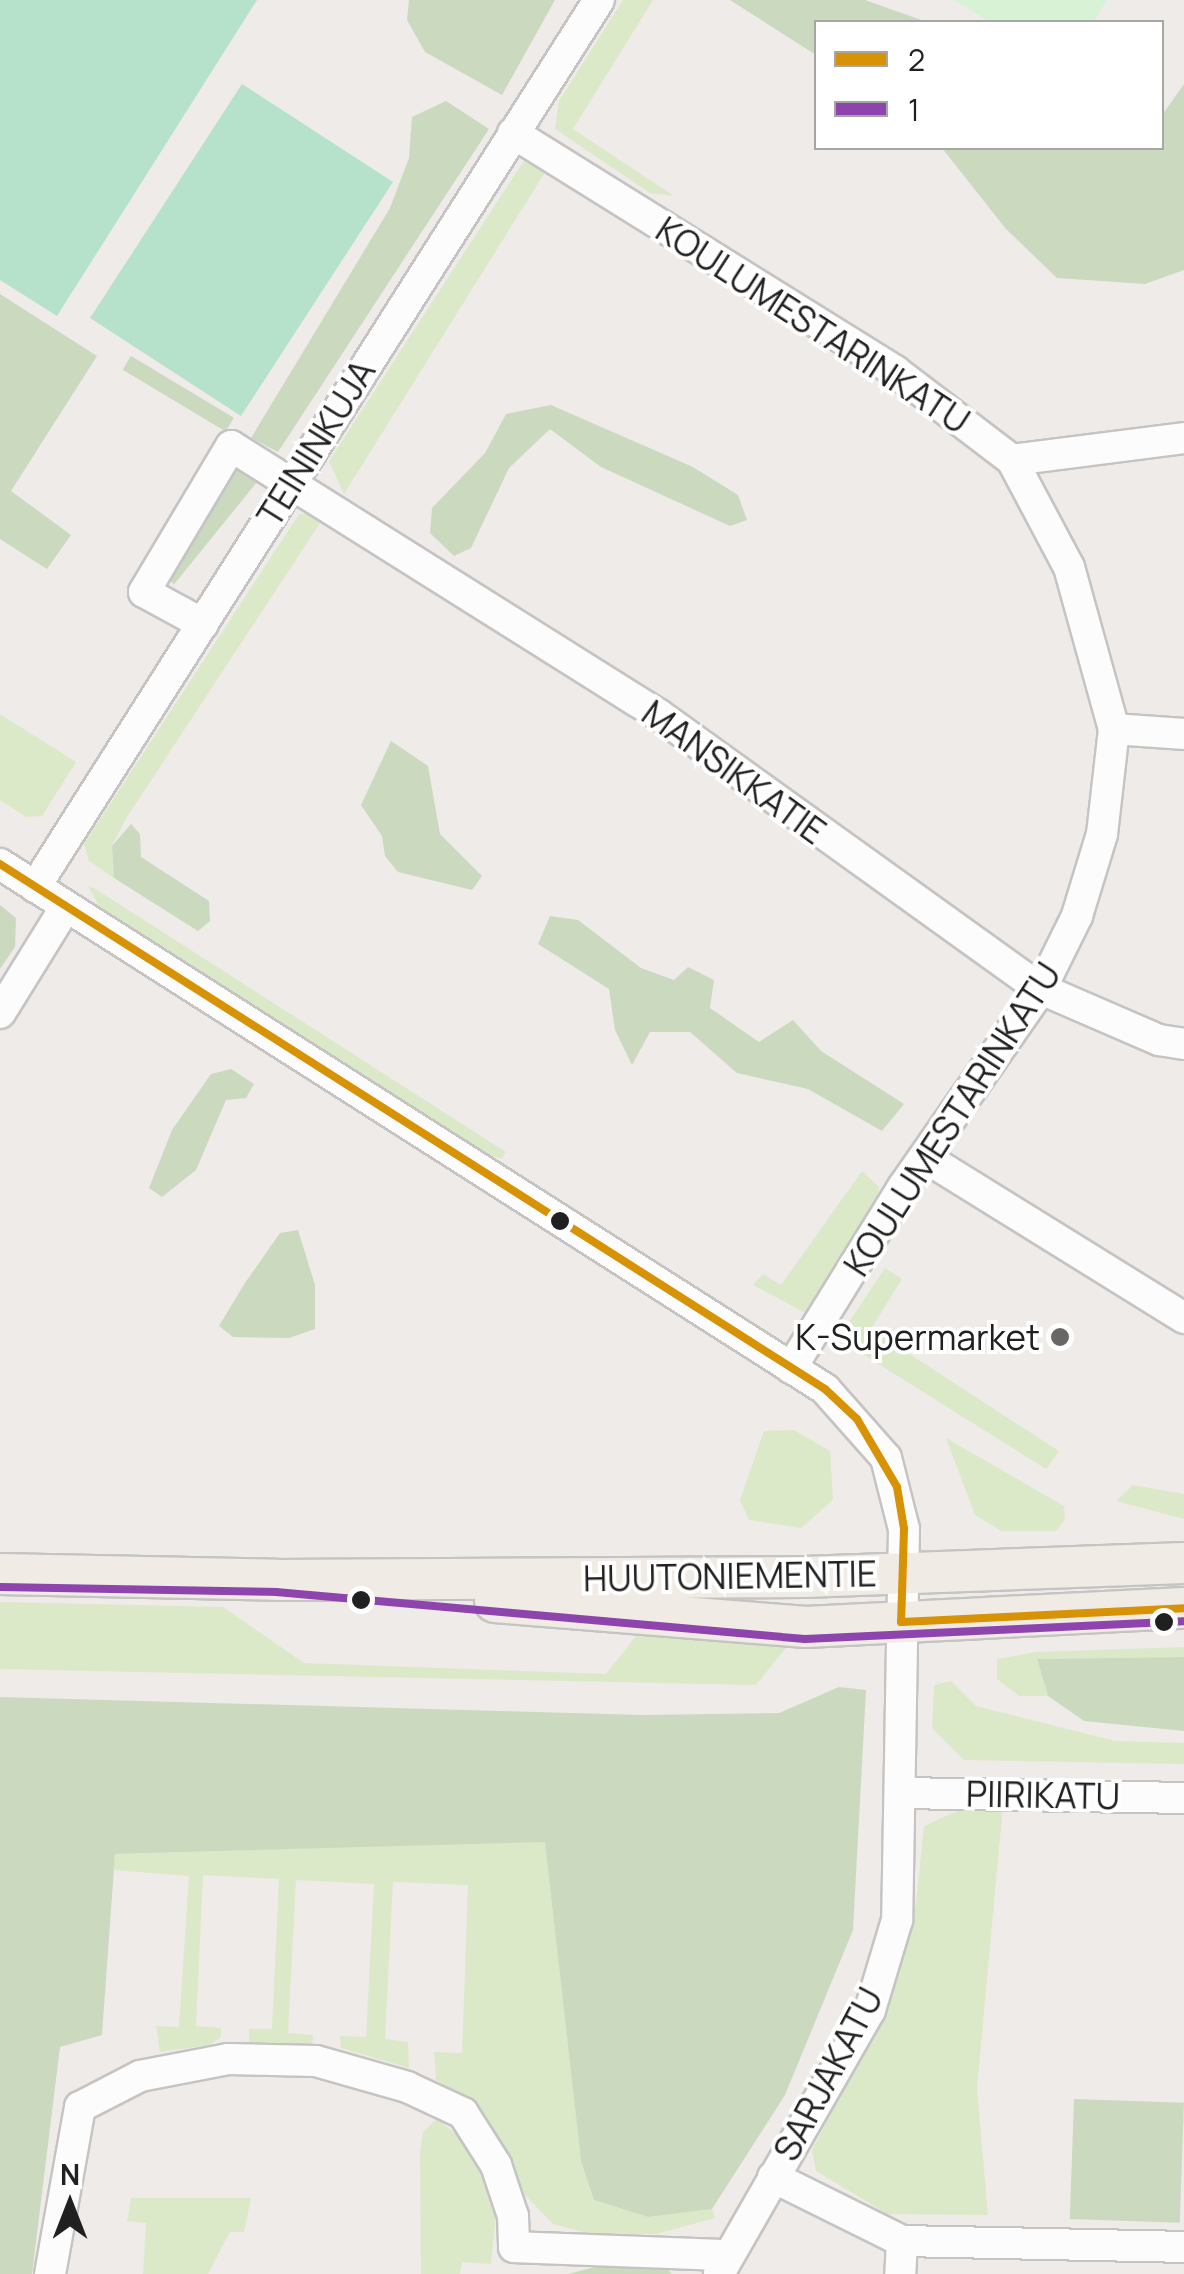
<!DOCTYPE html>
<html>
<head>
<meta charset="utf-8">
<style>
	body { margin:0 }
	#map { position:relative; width:1184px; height:2274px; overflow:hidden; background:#eeebe8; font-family:Manrope,sans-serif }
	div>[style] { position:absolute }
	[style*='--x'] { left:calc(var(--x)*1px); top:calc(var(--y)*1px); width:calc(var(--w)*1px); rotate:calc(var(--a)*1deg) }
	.grass>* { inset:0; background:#dce9c9 }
	.forest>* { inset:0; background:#cbdabf; transform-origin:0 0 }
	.park>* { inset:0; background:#d8f2d6 }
	.pitch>* { inset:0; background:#b6e2cc; transform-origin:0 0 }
	.roads { filter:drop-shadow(2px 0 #c5c4c3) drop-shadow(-2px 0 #c5c4c3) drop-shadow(0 2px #c5c4c3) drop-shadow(0 -2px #c5c4c3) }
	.minor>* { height:30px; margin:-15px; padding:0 15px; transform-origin:15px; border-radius:15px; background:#fcfcfc }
	.major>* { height:40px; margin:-20px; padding:0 20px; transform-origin:20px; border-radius:20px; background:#f1ebe6 }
	.bus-1>* { height:8px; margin:-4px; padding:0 4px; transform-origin:4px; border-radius:4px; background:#d79205 }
	.bus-2>* { height:8px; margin:-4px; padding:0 4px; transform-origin:4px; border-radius:4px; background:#8e44ad }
	.dots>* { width:28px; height:28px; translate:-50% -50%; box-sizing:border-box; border:5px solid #fff; border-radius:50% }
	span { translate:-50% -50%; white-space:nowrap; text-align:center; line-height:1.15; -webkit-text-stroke:8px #fff; paint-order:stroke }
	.street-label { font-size:35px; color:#202020 }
	.poi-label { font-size:35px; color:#202020 }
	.right { translate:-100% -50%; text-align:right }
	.legend { position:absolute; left:814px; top:20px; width:350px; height:130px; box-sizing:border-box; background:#fff; border:2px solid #a6a6a6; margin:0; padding:12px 18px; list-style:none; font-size:30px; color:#202020 }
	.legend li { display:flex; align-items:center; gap:20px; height:50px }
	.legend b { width:50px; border:2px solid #a6a6a6 }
	.north { position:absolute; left:20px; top:2154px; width:100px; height:100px; -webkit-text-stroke:8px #fff; paint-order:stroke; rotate:0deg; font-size:28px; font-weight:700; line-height:40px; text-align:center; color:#202020 }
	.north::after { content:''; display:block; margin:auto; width:35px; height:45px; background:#202020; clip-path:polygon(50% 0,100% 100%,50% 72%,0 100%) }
</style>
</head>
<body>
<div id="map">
	<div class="grass">
		<div style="clip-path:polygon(623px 0,653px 0,573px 129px,674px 196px,650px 193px,555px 129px,559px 101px)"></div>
		<div style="clip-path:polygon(540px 160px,544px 174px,344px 494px,329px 461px,523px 162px)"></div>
		<div style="clip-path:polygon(299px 514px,326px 514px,127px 817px,112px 846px,114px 878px,89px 861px,84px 844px)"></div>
		<div style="clip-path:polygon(0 714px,76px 762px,42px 816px,26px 817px,0 800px)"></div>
		<div style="clip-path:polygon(88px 886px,94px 888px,506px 1152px,502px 1159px,480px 1152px,99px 906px)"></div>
		<div style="clip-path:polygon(862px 1171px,879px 1187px,874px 1213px,807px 1314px,753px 1285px,763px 1274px,781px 1285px)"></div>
		<div style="clip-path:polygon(885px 1268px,902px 1279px,871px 1329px,1059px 1451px,1046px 1469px,845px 1343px,843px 1331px)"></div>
		<div style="clip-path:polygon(794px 1430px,830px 1451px,833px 1500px,801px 1528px,749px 1520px,740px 1500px,764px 1431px)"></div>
		<div style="clip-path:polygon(946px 1438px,1064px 1506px,1065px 1519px,1056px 1531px,1001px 1531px,975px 1515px)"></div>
		<div style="clip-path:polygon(1133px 1485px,1184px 1494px,1184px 1519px,1116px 1501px)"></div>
		<div style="clip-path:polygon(0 1602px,223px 1607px,304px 1663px,606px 1674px,641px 1630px,794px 1638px,756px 1685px,0 1669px)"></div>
		<div style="clip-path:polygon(1184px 1647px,1184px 1657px,1037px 1659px,1048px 1696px,1019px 1696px,997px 1679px,997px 1659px,1036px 1652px)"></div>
		<div style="clip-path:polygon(951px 1681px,976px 1706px,1115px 1741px,1184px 1743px,1184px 1764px,964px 1760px,932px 1728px,934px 1685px)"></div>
		<div style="clip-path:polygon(979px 1801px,1003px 1805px,977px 2089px,988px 2215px,887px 2214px,816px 2171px,812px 2150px,891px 1999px,916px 1903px,924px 1826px)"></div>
		<div style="clip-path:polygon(546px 1841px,581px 2161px,594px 2200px,648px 2217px,712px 2209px,715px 2218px,656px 2234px,591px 2234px,553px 2224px,522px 2192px,476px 2105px,436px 2080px,434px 2052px,462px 2053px,468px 1885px,393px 1882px,385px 2039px,408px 2042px,409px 2068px,341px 2048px,340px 2036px,366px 2037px,374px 1884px,296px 1880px,288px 2033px,313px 2035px,312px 2047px,249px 2042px,249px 2029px,272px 2029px,279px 1879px,203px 1875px,196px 2026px,221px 2028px,221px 2037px,210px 2045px,160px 2052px,156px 2026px,179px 2027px,189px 1876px,113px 1870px,115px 1854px)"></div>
		<div style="clip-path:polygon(437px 2119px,461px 2138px,487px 2177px,496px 2216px,491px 2264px,462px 2262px,460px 2274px,421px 2274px,420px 2153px,423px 2132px)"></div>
		<div style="clip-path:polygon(131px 2198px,251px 2198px,244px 2232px,230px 2232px,208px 2274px,143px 2274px,146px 2223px,127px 2221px)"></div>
	</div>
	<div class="forest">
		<div style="clip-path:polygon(409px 0,555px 0,502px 95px,425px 52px,407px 20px)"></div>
		<div style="clip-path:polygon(730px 0,865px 0,927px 22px,816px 22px,816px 55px)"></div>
		<div style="clip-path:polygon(1184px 84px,1184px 270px,1145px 284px,1057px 278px,1006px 229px,942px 148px,1162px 148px,1162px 115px)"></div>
		<div style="clip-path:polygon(446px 101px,489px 129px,278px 452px,251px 438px,390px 208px,409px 158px,412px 117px)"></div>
		<div style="clip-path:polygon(0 294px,97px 356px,11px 491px,71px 535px,47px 569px,0 539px)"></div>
		<div style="left:131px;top:356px;width:120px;height:16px;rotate:31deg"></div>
		<div style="clip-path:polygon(551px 405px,693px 467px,738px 495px,747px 520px,730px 526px,601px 467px,550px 429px,509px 468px,471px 548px,454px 556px,430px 533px,432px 508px,485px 453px,506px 414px)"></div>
		<div style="left:240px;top:460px;width:27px;height:138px;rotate:39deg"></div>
		<div style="clip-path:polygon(391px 741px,428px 766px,440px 834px,482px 876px,472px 890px,398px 872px,385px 856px,382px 836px,361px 805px)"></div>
		<div style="clip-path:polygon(131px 824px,140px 834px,141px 857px,209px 901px,210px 921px,198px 931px,114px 878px,112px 846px)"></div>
		<div style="clip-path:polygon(0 905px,16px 918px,15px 947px,0 969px)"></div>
		<div style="clip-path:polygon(550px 916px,578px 920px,641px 968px,674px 980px,688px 967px,714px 980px,710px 1008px,759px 1042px,793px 1020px,821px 1051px,904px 1104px,882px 1131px,808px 1089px,737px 1073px,690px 1032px,650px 1032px,632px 1065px,615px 1030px,609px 989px,538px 944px)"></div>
		<div style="clip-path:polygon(231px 1069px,254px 1084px,246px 1098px,226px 1100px,196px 1170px,162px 1197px,149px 1188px,172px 1130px,211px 1074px)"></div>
		<div style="clip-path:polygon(298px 1230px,315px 1285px,315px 1329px,289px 1338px,233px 1337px,219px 1326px,245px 1283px,280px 1233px)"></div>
		<div style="clip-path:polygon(1184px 1657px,1184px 1731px,1084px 1721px,1048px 1696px,1037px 1659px)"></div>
		<div style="clip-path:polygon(839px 1687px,866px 1690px,853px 1930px,785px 2095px,712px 2209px,648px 2217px,594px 2200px,581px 2161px,545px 1842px,115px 1854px,102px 2035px,60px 2047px,32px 2274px,0 2274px,0 1697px,643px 1715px,779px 1713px)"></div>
		<div style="left:1074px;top:2099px;width:110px;height:120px;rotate:2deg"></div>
		<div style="clip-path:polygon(599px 2266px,665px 2266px,672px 2274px,568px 2274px)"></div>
	</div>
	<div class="park">
		<div style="clip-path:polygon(954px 0,1107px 0,1093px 22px,990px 22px)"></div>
	</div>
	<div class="pitch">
		<div style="clip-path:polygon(0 0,257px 0,57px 316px,0 280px)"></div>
		<div style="left:242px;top:84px;width:180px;height:279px;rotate:33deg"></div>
	</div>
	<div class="roads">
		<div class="minor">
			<div style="--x:513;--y:133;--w:450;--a:31.9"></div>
			<div style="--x:895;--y:371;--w:147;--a:37.3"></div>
			<div style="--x:1012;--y:460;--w:121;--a:62"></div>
			<div style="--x:1069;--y:567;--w:168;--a:74.5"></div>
			<div style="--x:1114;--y:729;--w:106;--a:96.5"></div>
			<div style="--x:1102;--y:834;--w:86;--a:107"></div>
			<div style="--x:1077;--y:916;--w:81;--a:116.3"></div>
			<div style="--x:1041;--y:989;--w:241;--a:124.9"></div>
			<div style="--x:903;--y:1187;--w:213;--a:121.7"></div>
			<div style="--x:1012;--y:460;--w:173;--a:-7.3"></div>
			<div style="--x:203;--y:624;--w:67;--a:-151.5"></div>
			<div style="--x:144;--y:592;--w:170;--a:-59.2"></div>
			<div style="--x:231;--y:446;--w:506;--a:32.15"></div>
			<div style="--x:659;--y:715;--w:470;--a:35.7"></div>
			<div style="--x:1041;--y:989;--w:129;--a:23.4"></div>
			<div style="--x:1159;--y:1040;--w:25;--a:9"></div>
			<div style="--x:1114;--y:729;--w:70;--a:4.1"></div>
			<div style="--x:0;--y:864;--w:978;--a:32.47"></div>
			<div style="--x:825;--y:1389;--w:92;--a:48.5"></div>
			<div style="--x:886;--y:1458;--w:73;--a:75.8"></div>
			<div style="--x:904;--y:1529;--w:391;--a:91"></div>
			<div style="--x:897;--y:1920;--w:94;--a:106.7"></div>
			<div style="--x:870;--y:2010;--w:304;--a:119.8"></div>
			<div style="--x:35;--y:887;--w:1051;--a:-57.55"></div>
			<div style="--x:0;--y:1013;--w:123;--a:-58.2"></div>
			<div style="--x:926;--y:1158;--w:304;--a:31.8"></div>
			<div style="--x:901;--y:1793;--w:283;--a:1"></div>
			<div style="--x:773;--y:2177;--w:144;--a:26.4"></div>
			<div style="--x:902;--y:2241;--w:33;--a:93"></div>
			<div style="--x:902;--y:2241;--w:282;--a:1.2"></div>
			<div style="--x:50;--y:2274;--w:170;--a:-79.8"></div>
			<div style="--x:80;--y:2107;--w:68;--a:-27.3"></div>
			<div style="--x:140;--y:2076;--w:90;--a:-10.9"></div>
			<div style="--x:228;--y:2059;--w:88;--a:1.3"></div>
			<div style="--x:316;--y:2061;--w:95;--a:15.9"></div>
			<div style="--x:407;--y:2087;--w:62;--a:24.9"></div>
			<div style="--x:463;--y:2113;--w:62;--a:57.6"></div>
			<div style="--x:496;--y:2165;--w:54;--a:71.6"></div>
			<div style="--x:513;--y:2216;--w:31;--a:88"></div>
			<div style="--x:514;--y:2247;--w:213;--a:2.2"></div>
		</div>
		<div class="major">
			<div style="--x:0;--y:1574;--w:277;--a:1.2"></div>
			<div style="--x:277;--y:1580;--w:527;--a:-0.33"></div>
			<div style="--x:804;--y:1577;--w:380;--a:-2.1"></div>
			<div style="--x:495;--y:1602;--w:312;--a:4.6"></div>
			<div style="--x:806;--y:1627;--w:378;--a:-2.9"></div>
		</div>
	</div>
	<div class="bus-1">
		<div style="--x:0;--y:864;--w:978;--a:32.47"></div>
		<div style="--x:825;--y:1389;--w:44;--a:43.2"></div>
		<div style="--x:857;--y:1419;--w:79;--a:59.5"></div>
		<div style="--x:897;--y:1487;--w:43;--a:80.5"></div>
		<div style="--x:904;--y:1529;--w:93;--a:91.8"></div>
		<div style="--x:901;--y:1622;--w:283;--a:-2.8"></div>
	</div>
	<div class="bus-2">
		<div style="--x:0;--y:1587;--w:276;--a:1"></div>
		<div style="--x:276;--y:1592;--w:531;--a:5.08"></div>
		<div style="--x:805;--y:1639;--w:379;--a:-2.7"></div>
	</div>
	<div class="dots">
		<div style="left:560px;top:1221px;background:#202020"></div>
		<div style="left:1060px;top:1337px;background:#686766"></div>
		<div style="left:361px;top:1600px;background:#202020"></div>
		<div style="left:1164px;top:1622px;background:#202020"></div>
	</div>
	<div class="street-label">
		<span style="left:813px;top:325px;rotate:33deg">KOULUMESTARINKATU</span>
		<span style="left:316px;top:443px;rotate:-58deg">TEININKUJA</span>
		<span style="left:734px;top:772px;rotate:36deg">MANSIKKATIE</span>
		<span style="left:952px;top:1119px;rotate:-57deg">KOULUMESTARINKATU</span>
		<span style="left:730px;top:1576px;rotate:-1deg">HUUTONIEMENTIE</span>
		<span style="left:1043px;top:1795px;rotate:1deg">PIIRIKATU</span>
		<span style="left:828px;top:2074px;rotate:-62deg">SARJAKATU</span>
	</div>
	<div class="poi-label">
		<span class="right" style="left:1040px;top:1337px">K-Supermarket</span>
	</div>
	<ul class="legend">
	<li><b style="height:12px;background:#d79205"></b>2</li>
	<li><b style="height:12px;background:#8e44ad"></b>1</li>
	</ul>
	<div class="north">N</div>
</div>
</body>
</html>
